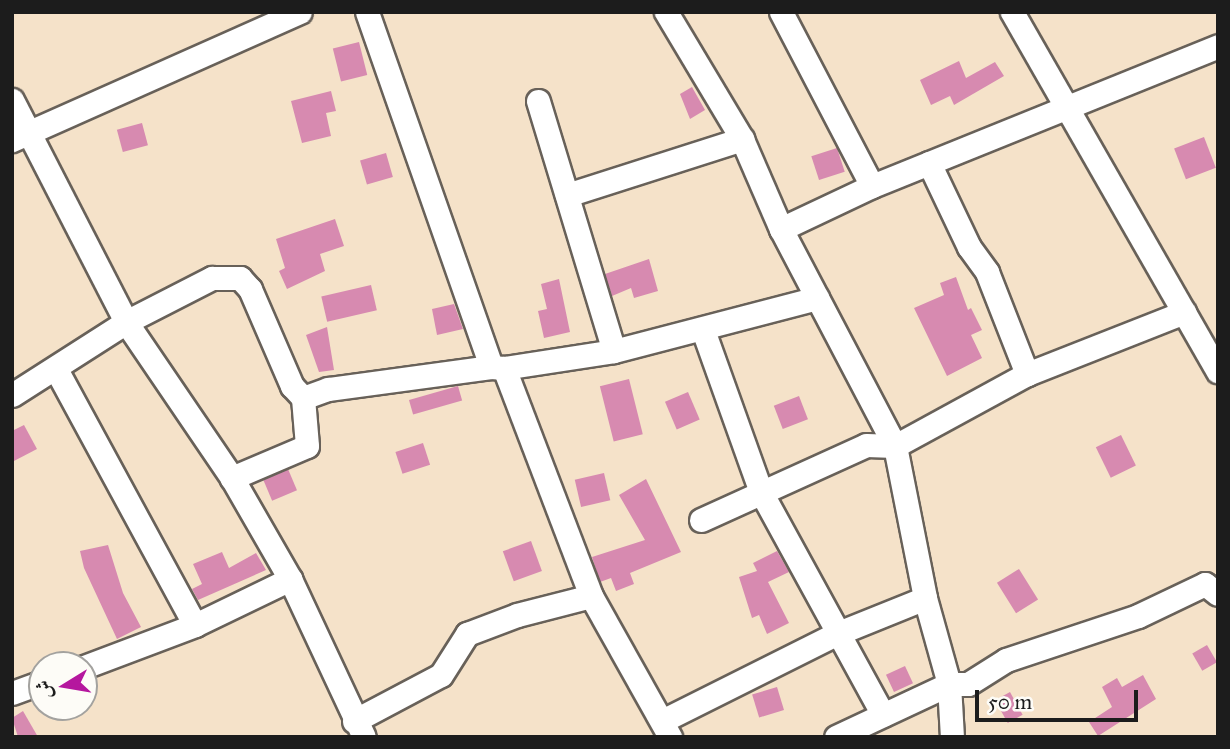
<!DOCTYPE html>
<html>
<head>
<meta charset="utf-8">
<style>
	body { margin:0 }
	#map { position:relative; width:1230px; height:749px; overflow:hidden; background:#f5e2c9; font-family:"IM FELL Great Primer",Amiri,serif }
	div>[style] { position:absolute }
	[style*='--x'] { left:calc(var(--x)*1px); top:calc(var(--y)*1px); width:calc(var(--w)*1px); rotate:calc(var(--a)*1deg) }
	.building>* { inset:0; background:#d78ab0; transform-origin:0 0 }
	.roads { filter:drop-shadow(2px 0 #686159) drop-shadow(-2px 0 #686159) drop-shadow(0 2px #686159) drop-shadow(0 -2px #686159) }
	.minor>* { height:23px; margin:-11.5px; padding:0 11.5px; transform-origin:11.5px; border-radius:11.5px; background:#fff }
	span { translate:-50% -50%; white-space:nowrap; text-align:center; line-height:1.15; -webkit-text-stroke:5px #fdfcf7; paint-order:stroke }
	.frame { position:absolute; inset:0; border:14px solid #1c1c1c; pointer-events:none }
	.north { position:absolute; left:28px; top:651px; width:70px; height:70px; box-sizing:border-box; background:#fdfcf7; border:2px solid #a3a29f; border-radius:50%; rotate:259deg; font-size:19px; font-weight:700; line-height:28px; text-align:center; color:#1c1c1c }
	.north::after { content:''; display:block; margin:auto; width:24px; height:32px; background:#b5179e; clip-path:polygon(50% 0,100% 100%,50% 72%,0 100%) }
	.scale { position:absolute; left:975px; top:690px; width:163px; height:32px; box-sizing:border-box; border:4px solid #1c1c1c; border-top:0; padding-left:9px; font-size:21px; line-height:24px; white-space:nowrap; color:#1c1c1c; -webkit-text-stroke:5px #fdfcf7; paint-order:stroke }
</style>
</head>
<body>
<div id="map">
	<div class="building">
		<div style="left:359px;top:42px;width:34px;height:27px;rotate:76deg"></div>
		<div style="clip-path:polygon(959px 61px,966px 78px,995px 62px,1004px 76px,954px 105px,950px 96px,931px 105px,920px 80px)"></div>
		<div style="clip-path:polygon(692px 87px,705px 110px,690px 119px,680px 94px)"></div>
		<div style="clip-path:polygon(331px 91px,336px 111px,326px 113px,331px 136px,302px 143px,291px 101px)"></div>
		<div style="left:142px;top:123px;width:23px;height:26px;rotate:75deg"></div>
		<div style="left:1204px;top:137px;width:33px;height:32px;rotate:69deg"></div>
		<div style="left:837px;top:148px;width:25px;height:27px;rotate:72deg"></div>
		<div style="left:386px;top:153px;width:25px;height:27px;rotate:74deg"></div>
		<div style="clip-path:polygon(335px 219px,344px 246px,320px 254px,325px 271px,287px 289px,279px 271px,285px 268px,276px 239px)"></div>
		<div style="clip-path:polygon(649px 259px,658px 291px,634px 298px,631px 288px,612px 296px,605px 274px)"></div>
		<div style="clip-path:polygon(956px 277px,968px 310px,971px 308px,982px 330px,971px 335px,982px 358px,947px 376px,914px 308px,944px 295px,940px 283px)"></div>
		<div style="clip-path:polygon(559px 279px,570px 332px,544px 338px,538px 311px,547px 309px,541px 284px)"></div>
		<div style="left:371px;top:285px;width:26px;height:51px;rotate:77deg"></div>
		<div style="clip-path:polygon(454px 304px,463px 329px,437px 335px,432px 309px)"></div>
		<div style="clip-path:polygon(327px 327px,334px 370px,319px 372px,306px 335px)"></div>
		<div style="left:629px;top:379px;width:57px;height:30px;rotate:76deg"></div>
		<div style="left:458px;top:386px;width:15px;height:51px;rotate:74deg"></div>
		<div style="left:688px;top:392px;width:30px;height:25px;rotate:67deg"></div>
		<div style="left:799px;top:396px;width:25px;height:27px;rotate:69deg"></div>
		<div style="clip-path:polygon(24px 425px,37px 449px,12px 462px,12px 431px)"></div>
		<div style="left:1121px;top:435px;width:34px;height:28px;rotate:64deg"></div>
		<div style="left:423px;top:443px;width:23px;height:29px;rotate:72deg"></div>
		<div style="left:288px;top:469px;width:23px;height:27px;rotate:67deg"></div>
		<div style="left:604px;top:473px;width:28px;height:30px;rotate:77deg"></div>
		<div style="clip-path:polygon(646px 479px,681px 552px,630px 573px,634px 584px,616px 591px,611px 578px,600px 582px,592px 557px,645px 540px,619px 495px)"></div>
		<div style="left:531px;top:541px;width:32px;height:30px;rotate:70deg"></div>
		<div style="clip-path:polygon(108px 545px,123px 593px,141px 627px,117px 639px,84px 568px,80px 551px)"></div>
		<div style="clip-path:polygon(777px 551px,789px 572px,768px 582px,789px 623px,767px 634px,759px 615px,752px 618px,739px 577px,757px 571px,753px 563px)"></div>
		<div style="clip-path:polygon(222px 552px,229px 568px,256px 553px,266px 570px,198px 600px,192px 589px,202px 584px,193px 564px)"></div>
		<div style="left:1019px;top:569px;width:36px;height:26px;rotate:58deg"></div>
		<div style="left:1207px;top:645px;width:20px;height:17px;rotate:60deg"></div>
		<div style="left:905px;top:666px;width:19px;height:21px;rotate:65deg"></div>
		<div style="clip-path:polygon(1143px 675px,1156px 699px,1098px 736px,1089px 722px,1112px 707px,1102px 687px,1117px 678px,1122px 687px)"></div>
		<div style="left:777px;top:687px;width:24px;height:26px;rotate:73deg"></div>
		<div style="left:1010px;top:692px;width:26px;height:17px;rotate:61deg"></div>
		<div style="clip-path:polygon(23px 711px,38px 737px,18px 737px,12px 718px)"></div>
	</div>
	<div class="roads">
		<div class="minor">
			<div style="--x:367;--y:12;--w:376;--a:70.7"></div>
			<div style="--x:491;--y:367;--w:13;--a:4"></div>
			<div style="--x:504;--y:368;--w:244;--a:69.1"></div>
			<div style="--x:591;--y:596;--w:162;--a:60.7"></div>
			<div style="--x:666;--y:12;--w:148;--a:59.1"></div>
			<div style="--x:742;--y:139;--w:98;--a:66.6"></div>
			<div style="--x:781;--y:229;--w:245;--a:62.3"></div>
			<div style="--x:895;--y:446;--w:155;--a:78.8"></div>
			<div style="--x:925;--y:598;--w:89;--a:74.4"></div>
			<div style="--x:949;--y:684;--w:53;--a:86.8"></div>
			<div style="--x:781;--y:12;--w:196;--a:62.4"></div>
			<div style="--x:1012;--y:12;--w:414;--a:60.2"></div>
			<div style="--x:12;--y:100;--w:250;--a:62.8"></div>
			<div style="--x:126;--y:322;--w:189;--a:55.8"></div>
			<div style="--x:232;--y:478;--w:116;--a:60.1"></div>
			<div style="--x:290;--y:579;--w:174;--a:64.9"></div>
			<div style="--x:538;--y:101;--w:261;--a:73.1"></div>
			<div style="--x:12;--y:140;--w:315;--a:-24"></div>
			<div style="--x:929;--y:163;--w:93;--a:64.5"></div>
			<div style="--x:969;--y:247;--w:31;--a:54"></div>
			<div style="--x:987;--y:272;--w:110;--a:68.6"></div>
			<div style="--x:567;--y:195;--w:184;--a:-17.7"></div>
			<div style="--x:781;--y:229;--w:101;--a:-25.3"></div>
			<div style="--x:872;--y:186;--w:373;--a:-22"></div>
			<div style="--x:703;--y:330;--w:172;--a:70.3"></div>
			<div style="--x:761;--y:492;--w:254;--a:61.3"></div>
			<div style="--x:504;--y:368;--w:111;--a:-8.8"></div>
			<div style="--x:614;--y:351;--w:210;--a:-14.6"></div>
			<div style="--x:57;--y:371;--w:289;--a:61.5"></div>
			<div style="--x:12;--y:395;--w:135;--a:-32.6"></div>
			<div style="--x:126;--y:322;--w:97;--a:-27.1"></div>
			<div style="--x:212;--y:278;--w:28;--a:0"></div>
			<div style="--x:240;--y:278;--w:15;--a:48"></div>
			<div style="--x:250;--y:289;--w:106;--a:66.6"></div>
			<div style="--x:292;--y:386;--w:16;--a:47"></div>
			<div style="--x:303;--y:398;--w:48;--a:85.2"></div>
			<div style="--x:307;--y:446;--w:82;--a:156.9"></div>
			<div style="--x:303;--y:398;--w:27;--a:-20"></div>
			<div style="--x:328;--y:389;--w:164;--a:-7.7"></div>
			<div style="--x:701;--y:520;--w:181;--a:-24.4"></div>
			<div style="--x:866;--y:445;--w:29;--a:2"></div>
			<div style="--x:895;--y:446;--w:150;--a:-28.6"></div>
			<div style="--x:1027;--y:374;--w:169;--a:-21.5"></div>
			<div style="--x:84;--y:667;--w:119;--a:-20.7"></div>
			<div style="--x:195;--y:625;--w:106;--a:-25.8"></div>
			<div style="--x:12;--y:693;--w:32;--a:-20"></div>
			<div style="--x:354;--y:721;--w:98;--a:-27.9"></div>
			<div style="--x:441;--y:675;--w:49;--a:-57.6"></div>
			<div style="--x:467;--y:634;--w:53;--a:-20.8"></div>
			<div style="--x:517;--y:615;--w:76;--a:-14.4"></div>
			<div style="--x:662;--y:721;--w:195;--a:-26.6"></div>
			<div style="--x:836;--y:634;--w:96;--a:-22"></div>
			<div style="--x:836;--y:737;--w:125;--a:-25.1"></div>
			<div style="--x:949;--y:684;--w:19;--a:0"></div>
			<div style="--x:968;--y:684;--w:45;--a:-32.3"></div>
			<div style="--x:1006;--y:660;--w:139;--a:-18.4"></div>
			<div style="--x:1138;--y:616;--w:74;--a:-25.5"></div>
			<div style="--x:1205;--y:584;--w:16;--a:38"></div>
		</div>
	</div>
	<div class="frame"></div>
	<div class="north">ش</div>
	<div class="scale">50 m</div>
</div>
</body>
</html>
